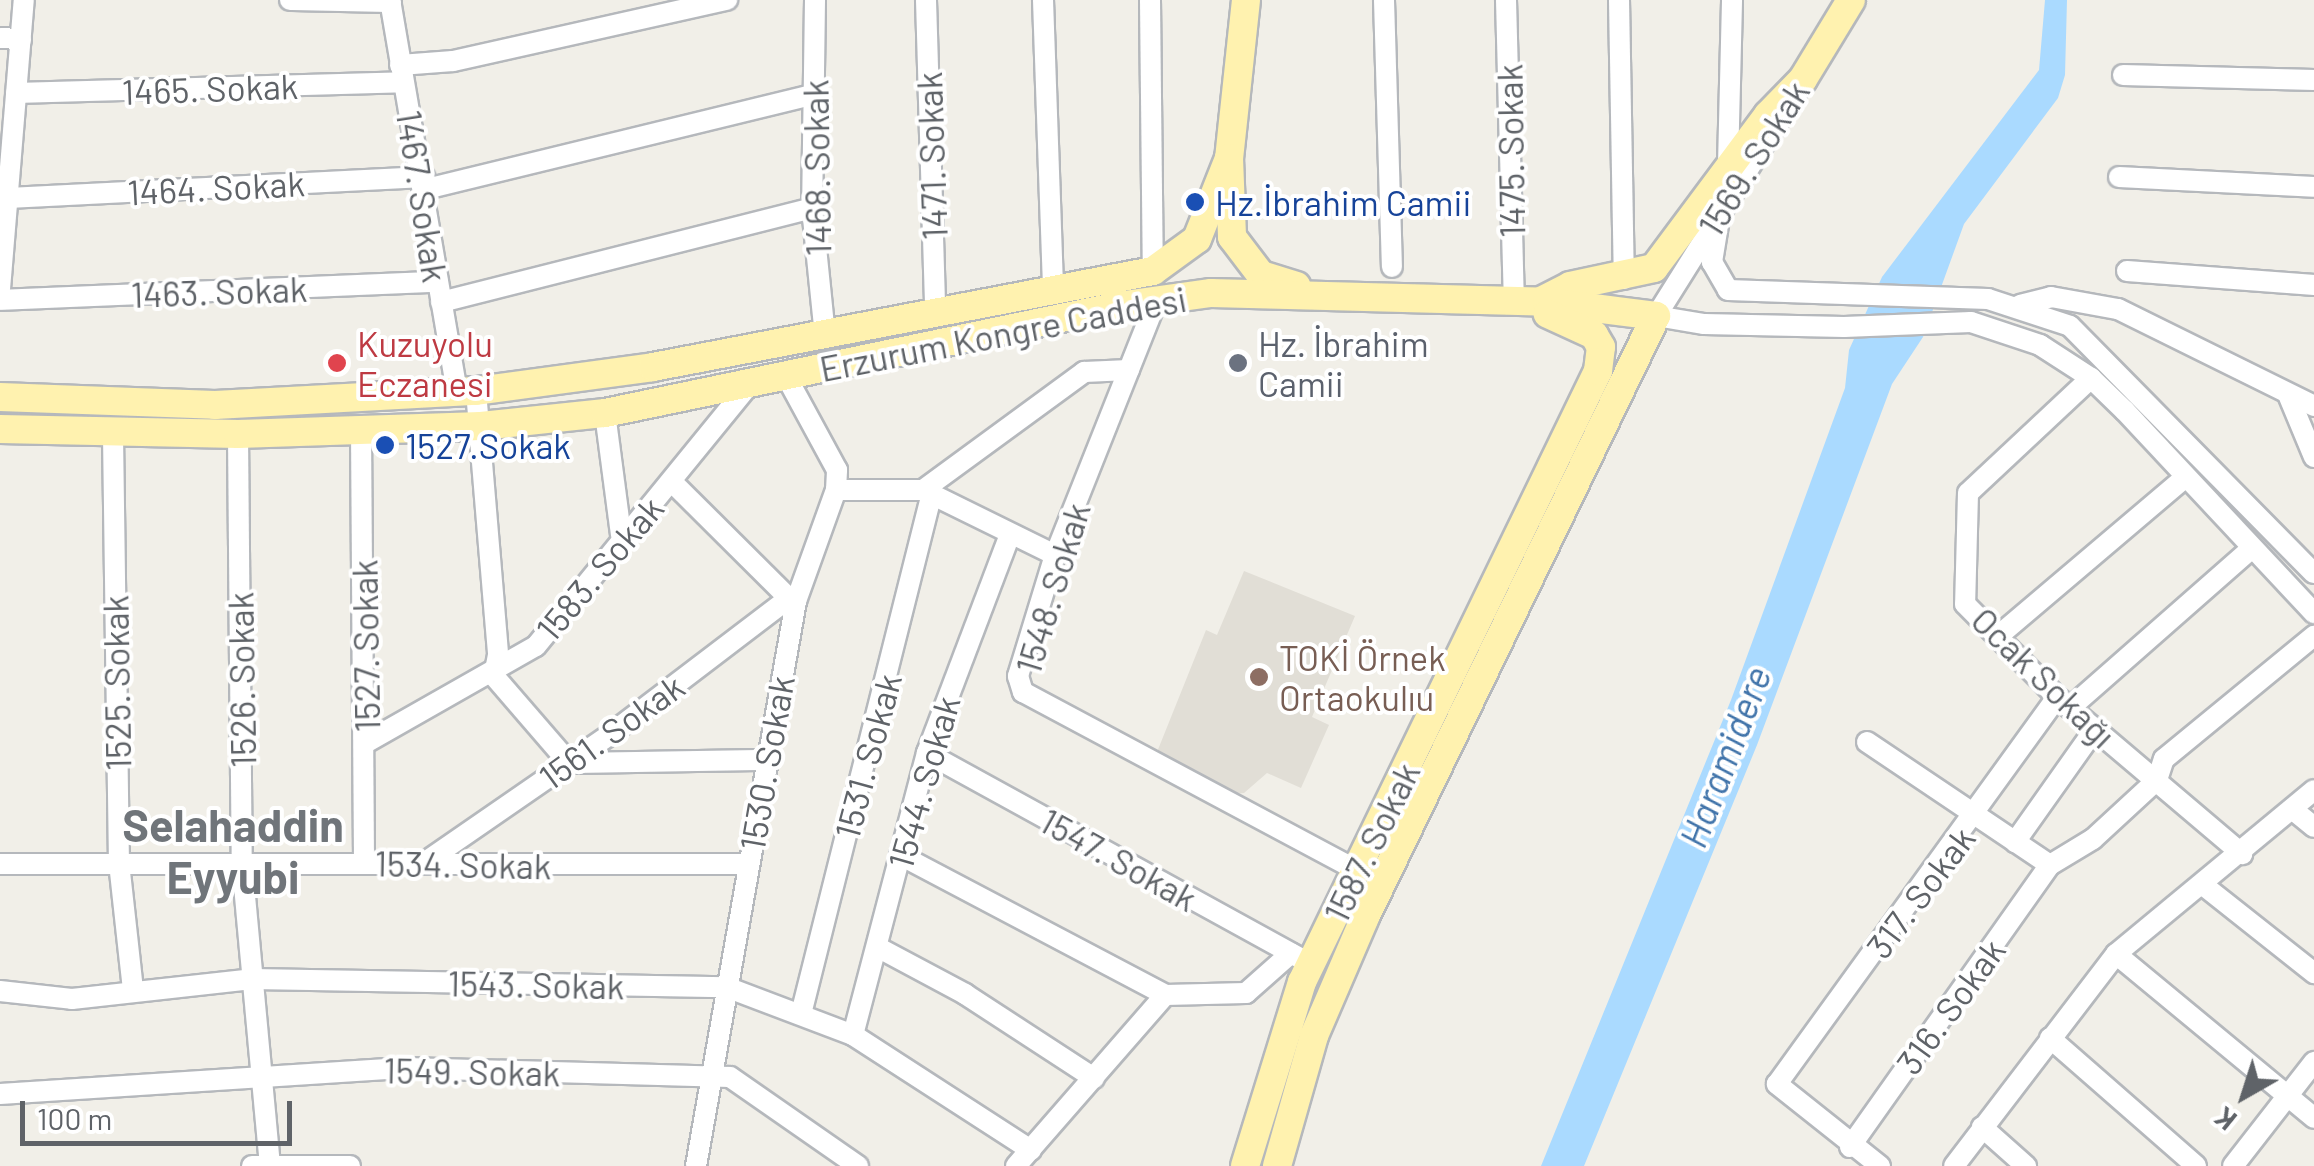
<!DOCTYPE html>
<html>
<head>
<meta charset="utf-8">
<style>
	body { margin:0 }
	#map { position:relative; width:2314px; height:1166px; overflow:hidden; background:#f1efe8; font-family:Barlow,sans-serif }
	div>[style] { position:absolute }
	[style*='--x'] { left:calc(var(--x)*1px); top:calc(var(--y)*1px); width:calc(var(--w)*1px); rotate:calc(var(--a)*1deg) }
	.education>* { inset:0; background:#e1ded6 }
	.water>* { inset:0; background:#aadaff }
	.roads { filter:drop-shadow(2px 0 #b5b8bc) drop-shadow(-2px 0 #b5b8bc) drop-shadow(0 2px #b5b8bc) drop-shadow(0 -2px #b5b8bc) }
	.minor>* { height:20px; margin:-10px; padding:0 10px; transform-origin:10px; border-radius:10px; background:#fff }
	.major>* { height:28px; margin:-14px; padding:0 14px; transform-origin:14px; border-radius:14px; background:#fff2af }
	.dots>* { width:28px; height:28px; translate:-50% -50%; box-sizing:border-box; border:5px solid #fff; border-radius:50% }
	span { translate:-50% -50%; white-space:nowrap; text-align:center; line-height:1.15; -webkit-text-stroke:8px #fff; paint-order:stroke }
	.street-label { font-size:35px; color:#5f6368 }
	.transit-label { font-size:35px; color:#164399 }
	.left { translate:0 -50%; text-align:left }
	.health-label { font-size:35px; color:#be3a42 }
	.worship-label { font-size:35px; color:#5b616d }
	.education-label { font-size:35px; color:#785e54 }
	.water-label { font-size:38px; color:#4174aa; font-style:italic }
	.district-label { font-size:45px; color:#70757a; font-weight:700 }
	.north { position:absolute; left:2194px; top:1046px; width:100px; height:100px; -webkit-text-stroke:8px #fff; paint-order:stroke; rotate:219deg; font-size:28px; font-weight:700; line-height:40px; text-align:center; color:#5f6368 }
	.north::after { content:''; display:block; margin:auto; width:35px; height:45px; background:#5f6368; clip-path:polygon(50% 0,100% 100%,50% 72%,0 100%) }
	.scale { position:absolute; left:20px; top:1101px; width:272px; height:45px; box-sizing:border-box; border:5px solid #5f6368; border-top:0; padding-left:12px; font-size:30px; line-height:35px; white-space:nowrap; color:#5f6368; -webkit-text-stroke:8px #fff; paint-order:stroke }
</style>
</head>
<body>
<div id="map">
	<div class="education">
		<div style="clip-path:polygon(1244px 571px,1355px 616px,1312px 717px,1329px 725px,1301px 788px,1267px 773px,1244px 793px,1231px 794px,1155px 757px,1206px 630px,1217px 635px)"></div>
	</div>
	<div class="water">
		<div style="clip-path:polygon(2045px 0,2067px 0,2065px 75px,2058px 98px,1964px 224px,1923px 337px,1892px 384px,1757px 745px,1584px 1166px,1541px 1166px,1731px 700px,1845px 388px,1849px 350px,1882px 277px,2039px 70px)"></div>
	</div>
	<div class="roads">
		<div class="minor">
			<div style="--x:290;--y:0;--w:101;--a:1.1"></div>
			<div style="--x:390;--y:0;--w:398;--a:80.3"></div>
			<div style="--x:815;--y:0;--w:208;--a:90.8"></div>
			<div style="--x:812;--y:208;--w:128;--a:84.2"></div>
			<div style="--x:926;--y:0;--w:311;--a:88.3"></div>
			<div style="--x:1043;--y:0;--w:287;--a:88"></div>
			<div style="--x:1150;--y:0;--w:271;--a:89.4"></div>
			<div style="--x:1384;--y:0;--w:267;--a:88.3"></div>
			<div style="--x:1506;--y:0;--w:303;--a:88.5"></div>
			<div style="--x:1619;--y:0;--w:279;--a:89"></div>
			<div style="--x:0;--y:38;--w:21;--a:3"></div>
			<div style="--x:400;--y:65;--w:53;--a:-4.3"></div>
			<div style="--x:453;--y:61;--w:281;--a:-12.6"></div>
			<div style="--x:2123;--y:75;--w:191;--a:1.5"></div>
			<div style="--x:16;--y:93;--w:387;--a:-1.6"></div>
			<div style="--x:1786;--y:109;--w:244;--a:122.1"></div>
			<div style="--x:1656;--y:316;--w:49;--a:9.5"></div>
			<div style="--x:1704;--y:324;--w:140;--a:1.2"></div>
			<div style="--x:1844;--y:327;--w:127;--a:-2.3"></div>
			<div style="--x:1971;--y:322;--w:73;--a:18.4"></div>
			<div style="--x:2040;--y:345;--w:61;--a:32.9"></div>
			<div style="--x:2091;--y:378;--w:47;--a:44.1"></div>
			<div style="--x:2125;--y:411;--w:277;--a:46.9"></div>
			<div style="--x:1728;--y:165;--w:165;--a:-88.6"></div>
			<div style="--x:2119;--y:177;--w:195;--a:2.9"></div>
			<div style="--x:426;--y:189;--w:398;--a:-13.7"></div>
			<div style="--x:8;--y:198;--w:417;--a:-2.9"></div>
			<div style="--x:1719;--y:219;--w:44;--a:99.2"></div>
			<div style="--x:1712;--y:262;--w:32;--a:60"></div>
			<div style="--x:1728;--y:290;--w:260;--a:2"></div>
			<div style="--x:1988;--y:299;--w:86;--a:18.2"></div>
			<div style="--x:2070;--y:326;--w:347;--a:45.4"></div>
			<div style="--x:2127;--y:271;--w:188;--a:4.3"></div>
			<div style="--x:0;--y:289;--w:290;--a:-85.3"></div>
			<div style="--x:1157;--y:299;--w:276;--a:111.7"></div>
			<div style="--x:1055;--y:555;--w:127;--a:107"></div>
			<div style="--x:1018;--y:676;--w:17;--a:73"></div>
			<div style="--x:1023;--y:692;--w:380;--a:28.1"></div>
			<div style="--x:0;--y:300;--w:438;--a:-2.4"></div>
			<div style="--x:441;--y:302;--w:383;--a:-14.2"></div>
			<div style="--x:2020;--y:305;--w:32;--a:-14"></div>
			<div style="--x:2051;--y:297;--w:68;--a:10.2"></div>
			<div style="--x:2118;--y:309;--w:219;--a:26.3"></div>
			<div style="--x:2091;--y:378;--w:168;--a:136.9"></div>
			<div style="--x:1968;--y:493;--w:111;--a:91.5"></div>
			<div style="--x:1965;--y:604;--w:131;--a:45.3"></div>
			<div style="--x:2057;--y:697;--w:243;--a:40.3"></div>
			<div style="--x:476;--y:391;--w:265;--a:85.2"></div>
			<div style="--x:498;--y:655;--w:21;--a:101"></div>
			<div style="--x:494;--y:676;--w:115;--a:49.2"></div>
			<div style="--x:569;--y:763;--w:195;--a:-0.9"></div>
			<div style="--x:2289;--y:397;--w:65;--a:67.4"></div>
			<div style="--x:605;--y:413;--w:123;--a:82.5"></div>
			<div style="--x:361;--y:430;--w:432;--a:89.6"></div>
			<div style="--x:238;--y:434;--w:430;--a:89.5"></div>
			<div style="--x:242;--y:864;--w:303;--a:84.7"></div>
			<div style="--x:113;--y:435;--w:428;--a:89.2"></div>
			<div style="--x:119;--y:863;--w:128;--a:83.7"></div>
			<div style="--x:672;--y:482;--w:165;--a:44.8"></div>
			<div style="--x:836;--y:490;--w:87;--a:0"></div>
			<div style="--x:923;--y:490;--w:147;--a:26.2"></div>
			<div style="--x:923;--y:490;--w:200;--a:-36.2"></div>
			<div style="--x:1084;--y:372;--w:45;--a:-2.5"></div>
			<div style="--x:1997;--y:637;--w:244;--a:-40.3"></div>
			<div style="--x:2070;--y:708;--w:240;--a:-41.3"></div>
			<div style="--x:367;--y:742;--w:194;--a:-29.6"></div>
			<div style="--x:536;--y:646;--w:334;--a:-50.8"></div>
			<div style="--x:1867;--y:742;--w:220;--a:33.9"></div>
			<div style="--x:2050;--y:865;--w:50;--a:-31.2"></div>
			<div style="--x:2093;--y:839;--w:87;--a:-42.7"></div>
			<div style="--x:2157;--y:780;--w:22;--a:-72"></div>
			<div style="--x:2164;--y:759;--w:194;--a:-39.4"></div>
			<div style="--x:927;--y:753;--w:438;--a:28.8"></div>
			<div style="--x:2292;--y:809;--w:28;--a:39"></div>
			<div style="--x:2015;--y:842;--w:138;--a:-54.7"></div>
			<div style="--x:900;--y:855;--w:300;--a:27.8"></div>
			<div style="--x:424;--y:863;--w:224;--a:-34.6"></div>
			<div style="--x:608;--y:736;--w:228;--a:-37.3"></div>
			<div style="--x:789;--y:598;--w:8;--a:23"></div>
			<div style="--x:0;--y:864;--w:747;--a:0"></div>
			<div style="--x:2203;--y:885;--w:142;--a:38.4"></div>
			<div style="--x:879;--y:948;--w:98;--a:28.1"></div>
			<div style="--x:965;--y:994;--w:154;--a:33.1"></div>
			<div style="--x:2116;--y:954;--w:257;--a:39.6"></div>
			<div style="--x:0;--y:991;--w:72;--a:6.3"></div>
			<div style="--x:72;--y:999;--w:181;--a:-6.3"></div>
			<div style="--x:252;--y:979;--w:474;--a:1"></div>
			<div style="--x:726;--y:987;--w:136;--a:20.7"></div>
			<div style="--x:853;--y:1035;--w:212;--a:32.9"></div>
			<div style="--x:801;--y:1014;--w:533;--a:-75.89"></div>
			<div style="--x:853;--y:1035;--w:292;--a:-75.3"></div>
			<div style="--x:927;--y:753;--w:234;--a:-69.2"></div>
			<div style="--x:2050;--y:1038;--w:194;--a:41.2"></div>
			<div style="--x:0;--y:1094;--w:407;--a:-3.7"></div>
			<div style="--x:406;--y:1068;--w:324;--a:1.6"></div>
			<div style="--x:730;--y:1077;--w:156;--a:34.8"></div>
			<div style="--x:1982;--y:1127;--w:59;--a:41.6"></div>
			<div style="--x:1850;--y:1147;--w:346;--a:-54.7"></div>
			<div style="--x:252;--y:1166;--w:98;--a:0"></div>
			<div style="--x:696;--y:1166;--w:574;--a:-79.96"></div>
			<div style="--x:796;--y:601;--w:118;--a:-70.2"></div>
			<div style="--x:836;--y:490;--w:20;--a:-87"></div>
			<div style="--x:837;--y:470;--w:107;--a:-118.5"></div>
			<div style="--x:1016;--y:1166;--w:227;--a:-48.9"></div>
			<div style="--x:1165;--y:995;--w:81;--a:-1.4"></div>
			<div style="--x:1246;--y:993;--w:60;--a:-41.6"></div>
			<div style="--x:1880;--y:1166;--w:132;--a:-141.5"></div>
			<div style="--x:1777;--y:1084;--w:478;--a:-54.1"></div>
			<div style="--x:1954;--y:1166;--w:267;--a:-52.6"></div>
			<div style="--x:2116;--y:954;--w:257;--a:-39.6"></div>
			<div style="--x:2233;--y:1166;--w:132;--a:-52.1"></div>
		</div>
		<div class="major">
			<div style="--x:1246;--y:0;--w:159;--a:96.1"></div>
			<div style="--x:1229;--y:158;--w:79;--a:87.8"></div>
			<div style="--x:1232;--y:237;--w:48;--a:52.7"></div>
			<div style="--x:1261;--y:275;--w:37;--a:17"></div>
			<div style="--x:1541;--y:301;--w:33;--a:-27"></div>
			<div style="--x:1570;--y:286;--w:86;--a:-12.1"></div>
			<div style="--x:1654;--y:268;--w:191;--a:-53.3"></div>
			<div style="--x:1768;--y:115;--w:50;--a:-45.8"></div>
			<div style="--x:1803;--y:79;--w:92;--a:-58.7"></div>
			<div style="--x:0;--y:397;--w:215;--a:2.1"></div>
			<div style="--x:215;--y:405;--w:261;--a:-3.1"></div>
			<div style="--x:476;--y:391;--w:179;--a:-7.7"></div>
			<div style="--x:653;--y:367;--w:509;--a:-10.87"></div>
			<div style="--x:1153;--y:271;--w:54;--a:-36"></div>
			<div style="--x:1197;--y:239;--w:87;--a:-68.4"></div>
			<div style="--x:0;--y:429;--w:238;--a:1.2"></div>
			<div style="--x:238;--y:434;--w:243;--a:-1.9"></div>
			<div style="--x:481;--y:426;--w:125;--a:-6"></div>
			<div style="--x:605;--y:413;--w:530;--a:-11.76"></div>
			<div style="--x:1124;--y:305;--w:88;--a:-7.9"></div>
			<div style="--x:1211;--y:293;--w:336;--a:1.5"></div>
			<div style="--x:1547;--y:302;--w:110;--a:7.3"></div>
			<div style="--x:1656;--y:316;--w:666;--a:115.83"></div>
			<div style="--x:1366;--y:915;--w:132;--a:113.3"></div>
			<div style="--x:1314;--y:1036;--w:135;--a:105.9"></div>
			<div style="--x:1245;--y:1166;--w:193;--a:-72.8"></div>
			<div style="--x:1302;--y:982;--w:679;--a:-64.15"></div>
			<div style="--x:1598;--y:371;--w:24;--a:-83"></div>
			<div style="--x:1601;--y:347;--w:14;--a:-120"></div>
			<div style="--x:1594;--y:335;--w:51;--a:-155.5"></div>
		</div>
	</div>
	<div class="dots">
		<div style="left:1195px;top:202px;background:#1a4fb4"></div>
		<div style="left:337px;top:363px;background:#e0444e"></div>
		<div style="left:1238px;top:363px;background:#6b7280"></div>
		<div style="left:385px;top:445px;background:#1a4fb4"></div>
		<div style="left:1259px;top:677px;background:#8d6e63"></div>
	</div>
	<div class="street-label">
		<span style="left:210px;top:88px;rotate:-2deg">1465. Sokak</span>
		<span style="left:1510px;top:151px;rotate:-91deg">1475. Sokak</span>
		<span style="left:931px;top:156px;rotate:-92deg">1471. Sokak</span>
		<span style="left:1753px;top:158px;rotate:-58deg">1569. Sokak</span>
		<span style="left:816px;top:168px;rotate:-91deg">1468. Sokak</span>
		<span style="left:216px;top:187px;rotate:-3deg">1464. Sokak</span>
		<span style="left:423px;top:196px;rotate:81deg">1467. Sokak</span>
		<span style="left:219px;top:291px;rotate:-2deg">1463. Sokak</span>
		<span style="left:1003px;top:333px;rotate:-11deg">Erzurum Kongre Caddesi</span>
		<span style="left:599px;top:568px;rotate:-50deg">1583. Sokak</span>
		<span style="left:1052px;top:588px;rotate:-73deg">1548. Sokak</span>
		<span style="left:365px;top:646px;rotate:-91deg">1527. Sokak</span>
		<span style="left:2044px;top:677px;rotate:44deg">Ocak Sokağı</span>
		<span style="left:241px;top:680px;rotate:-91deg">1526. Sokak</span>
		<span style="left:116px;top:683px;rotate:-91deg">1525. Sokak</span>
		<span style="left:611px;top:731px;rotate:-36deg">1561. Sokak</span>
		<span style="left:867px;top:756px;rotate:-75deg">1531. Sokak</span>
		<span style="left:766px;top:763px;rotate:-80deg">1530. Sokak</span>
		<span style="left:923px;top:782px;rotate:-74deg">1544. Sokak</span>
		<span style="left:1371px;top:842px;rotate:-64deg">1587. Sokak</span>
		<span style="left:1119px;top:859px;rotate:29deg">1547. Sokak</span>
		<span style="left:463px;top:864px;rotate:1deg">1534. Sokak</span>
		<span style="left:1920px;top:892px;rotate:-53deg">317. Sokak</span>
		<span style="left:536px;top:984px;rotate:1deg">1543. Sokak</span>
		<span style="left:1950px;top:1006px;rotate:-54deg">316. Sokak</span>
		<span style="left:472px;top:1071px;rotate:1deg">1549. Sokak</span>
	</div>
	<div class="transit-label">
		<span class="left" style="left:1215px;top:202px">Hz.İbrahim Camii</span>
		<span class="left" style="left:405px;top:445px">1527.Sokak</span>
	</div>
	<div class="health-label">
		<span class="left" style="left:357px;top:363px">Kuzuyolu<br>Eczanesi</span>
	</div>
	<div class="worship-label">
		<span class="left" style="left:1258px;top:363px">Hz. İbrahim<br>Camii</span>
	</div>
	<div class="education-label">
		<span class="left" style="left:1279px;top:677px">TOKİ Örnek<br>Ortaokulıu</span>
	</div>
	<div class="water-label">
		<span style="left:1725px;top:757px;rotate:-69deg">Haramidere</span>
	</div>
	<div class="district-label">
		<span style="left:233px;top:851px">Selahaddin<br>Eyyubi</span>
	</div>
	<div class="north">K</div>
	<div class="scale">100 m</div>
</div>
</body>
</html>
